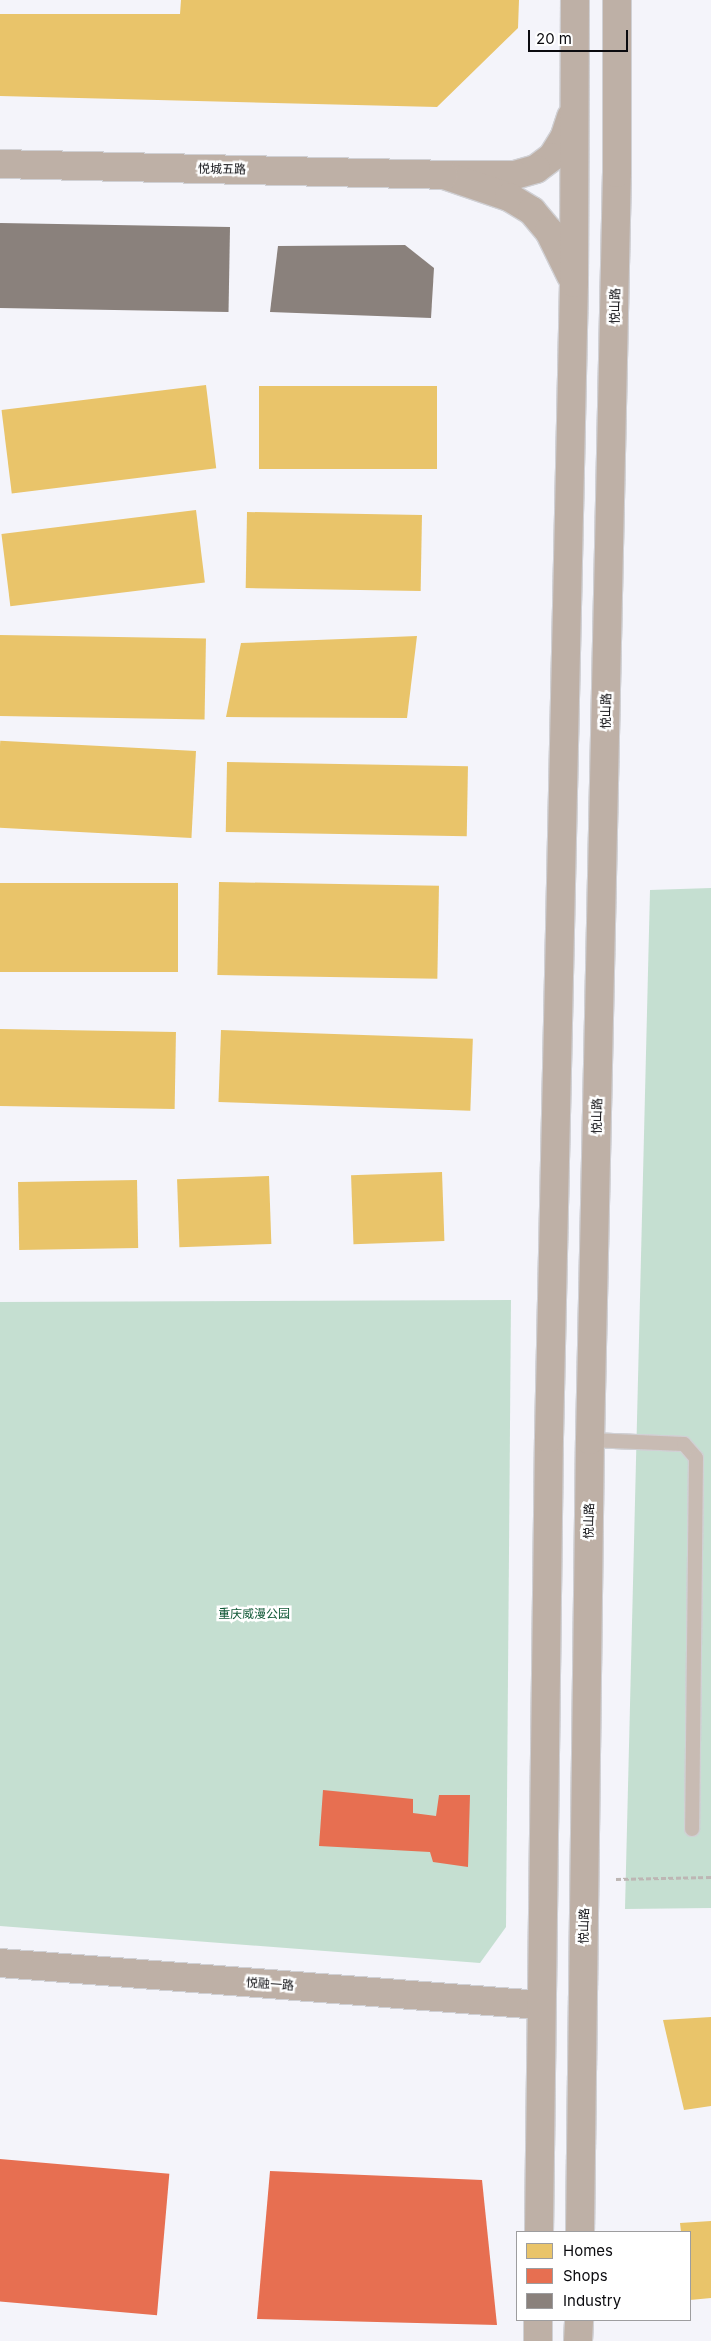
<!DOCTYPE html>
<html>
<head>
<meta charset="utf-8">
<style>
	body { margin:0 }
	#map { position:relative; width:711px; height:2341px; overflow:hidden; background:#f4f4fa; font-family:Inter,"Noto Sans SC",sans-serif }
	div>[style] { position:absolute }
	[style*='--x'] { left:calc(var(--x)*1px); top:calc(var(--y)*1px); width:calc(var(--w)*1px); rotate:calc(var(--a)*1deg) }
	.green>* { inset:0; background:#c5dfd1 }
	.homes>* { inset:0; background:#e9c46a; transform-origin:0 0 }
	.shops>* { inset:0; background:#e76f51; transform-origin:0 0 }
	.industry>* { inset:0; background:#8a817c; transform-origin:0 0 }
	.path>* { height:3px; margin-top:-1.5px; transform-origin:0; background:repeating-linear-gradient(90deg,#bdb6b4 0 5px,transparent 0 7.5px) }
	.roads { filter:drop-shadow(1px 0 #d0d0d4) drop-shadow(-1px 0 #d0d0d4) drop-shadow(0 1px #d0d0d4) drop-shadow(0 -1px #d0d0d4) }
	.lane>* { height:14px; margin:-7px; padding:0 7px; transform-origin:7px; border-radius:7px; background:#c8bbb3 }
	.secondary>* { height:28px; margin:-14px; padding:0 14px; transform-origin:14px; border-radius:14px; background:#beb0a6 }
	span { translate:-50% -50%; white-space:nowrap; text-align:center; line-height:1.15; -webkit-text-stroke:5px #fff; paint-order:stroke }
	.street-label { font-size:12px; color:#0b0b0f }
	.park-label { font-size:12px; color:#105836 }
	.legend { position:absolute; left:516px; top:2231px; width:175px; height:90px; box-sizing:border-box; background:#fff; border:1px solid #9d9d9f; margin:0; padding:6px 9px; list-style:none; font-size:15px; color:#0b0b0f }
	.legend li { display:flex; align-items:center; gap:10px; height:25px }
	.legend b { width:25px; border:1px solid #9d9d9f }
	.scale { position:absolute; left:528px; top:30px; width:100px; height:22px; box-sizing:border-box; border:2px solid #0b0b0f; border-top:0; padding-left:6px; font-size:15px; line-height:18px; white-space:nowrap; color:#0b0b0f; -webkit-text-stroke:4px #fff; paint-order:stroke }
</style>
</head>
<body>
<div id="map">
	<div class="green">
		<div style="clip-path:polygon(711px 888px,711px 1908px,625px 1909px,650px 890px)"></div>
		<div style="clip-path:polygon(511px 1300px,506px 1927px,480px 1963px,0 1926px,0 1302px)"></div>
	</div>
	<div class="homes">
		<div style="clip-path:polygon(181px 0,519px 0,518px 28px,437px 107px,0 96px,0 14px,180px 14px)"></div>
		<div style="left:206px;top:385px;width:84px;height:206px;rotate:83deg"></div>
		<div style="left:259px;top:386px;width:178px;height:83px"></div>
		<div style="left:196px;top:510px;width:73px;height:196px;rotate:83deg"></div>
		<div style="left:247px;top:512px;width:175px;height:76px;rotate:1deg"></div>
		<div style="left:0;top:635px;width:206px;height:81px;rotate:1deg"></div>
		<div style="clip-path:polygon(417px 636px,407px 718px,226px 717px,241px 643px)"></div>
		<div style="left:196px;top:751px;width:87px;height:196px;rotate:93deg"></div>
		<div style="left:227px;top:762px;width:241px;height:70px;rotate:1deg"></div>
		<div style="left:219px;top:882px;width:220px;height:93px;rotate:1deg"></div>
		<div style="left:0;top:883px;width:178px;height:89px"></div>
		<div style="left:0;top:1029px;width:176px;height:77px;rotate:1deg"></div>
		<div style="left:221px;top:1030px;width:252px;height:72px;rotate:2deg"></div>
		<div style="left:442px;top:1172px;width:69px;height:91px;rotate:88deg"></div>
		<div style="left:269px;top:1176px;width:68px;height:92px;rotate:88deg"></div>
		<div style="left:137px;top:1180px;width:68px;height:119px;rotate:89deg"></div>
		<div style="clip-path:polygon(711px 2017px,711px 2106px,684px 2110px,663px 2020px)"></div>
		<div style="clip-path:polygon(711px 2221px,711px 2298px,690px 2300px,690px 2232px,681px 2232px,680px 2223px)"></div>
	</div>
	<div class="shops">
		<div style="clip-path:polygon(323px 1790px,413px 1799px,413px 1813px,436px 1816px,439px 1795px,470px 1795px,468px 1867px,433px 1862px,430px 1852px,319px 1846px)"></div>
		<div style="left:0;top:2159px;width:170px;height:142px;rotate:5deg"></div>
		<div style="clip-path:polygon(270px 2171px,482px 2180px,497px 2325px,257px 2319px)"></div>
	</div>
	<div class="industry">
		<div style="left:230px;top:227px;width:85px;height:230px;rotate:91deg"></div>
		<div style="clip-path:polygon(405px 245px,434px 268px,431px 318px,270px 312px,278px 246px)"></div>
	</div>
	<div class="path">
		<div style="--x:616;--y:1879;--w:95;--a:-1.2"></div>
	</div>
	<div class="roads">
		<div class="lane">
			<div style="--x:590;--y:1440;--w:94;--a:2.4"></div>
			<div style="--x:684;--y:1444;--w:18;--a:49"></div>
			<div style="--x:696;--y:1458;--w:371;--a:90.6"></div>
		</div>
		<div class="secondary">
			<div style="--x:571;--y:117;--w:22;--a:108"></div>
			<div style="--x:564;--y:138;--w:22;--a:122"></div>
			<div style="--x:552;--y:157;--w:20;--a:143"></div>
			<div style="--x:536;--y:169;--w:22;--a:164"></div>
			<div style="--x:515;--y:175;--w:71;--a:180"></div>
			<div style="--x:444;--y:175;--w:69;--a:18.7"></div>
			<div style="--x:509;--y:197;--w:27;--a:31"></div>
			<div style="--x:532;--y:211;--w:26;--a:50"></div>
			<div style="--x:549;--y:231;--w:50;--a:63.9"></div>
			<div style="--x:0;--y:164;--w:444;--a:1.4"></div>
			<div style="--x:0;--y:1963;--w:542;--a:4.45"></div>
			<div style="--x:539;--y:2232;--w:794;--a:-89.28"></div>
			<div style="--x:549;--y:1438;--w:1155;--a:-88.76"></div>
			<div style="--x:574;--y:283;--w:283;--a:-89.8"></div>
			<div style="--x:580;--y:2232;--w:792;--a:-89.28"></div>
			<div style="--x:590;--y:1440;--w:1267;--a:-88.78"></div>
			<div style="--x:617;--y:173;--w:173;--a:-90"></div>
			<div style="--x:538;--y:2341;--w:21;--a:-90"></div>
			<div style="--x:578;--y:2341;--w:21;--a:-87"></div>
		</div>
	</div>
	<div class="street-label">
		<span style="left:222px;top:169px;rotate:1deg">悦城五路</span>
		<span style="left:615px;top:306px;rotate:-89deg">悦山路</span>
		<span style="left:606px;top:711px;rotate:-89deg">悦山路</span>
		<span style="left:597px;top:1116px;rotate:-89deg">悦山路</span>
		<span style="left:589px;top:1521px;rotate:-89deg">悦山路</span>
		<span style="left:584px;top:1926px;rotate:-89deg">悦山路</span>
		<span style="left:270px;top:1984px;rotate:4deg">悦融一路</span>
	</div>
	<div class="park-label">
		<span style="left:254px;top:1614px">重庆威漫公园</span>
	</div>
	<ul class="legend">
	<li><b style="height:14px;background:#e9c46a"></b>Homes</li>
	<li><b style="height:14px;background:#e76f51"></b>Shops</li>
	<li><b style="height:14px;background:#8a817c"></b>Industry</li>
	</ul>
	<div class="scale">20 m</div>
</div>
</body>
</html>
